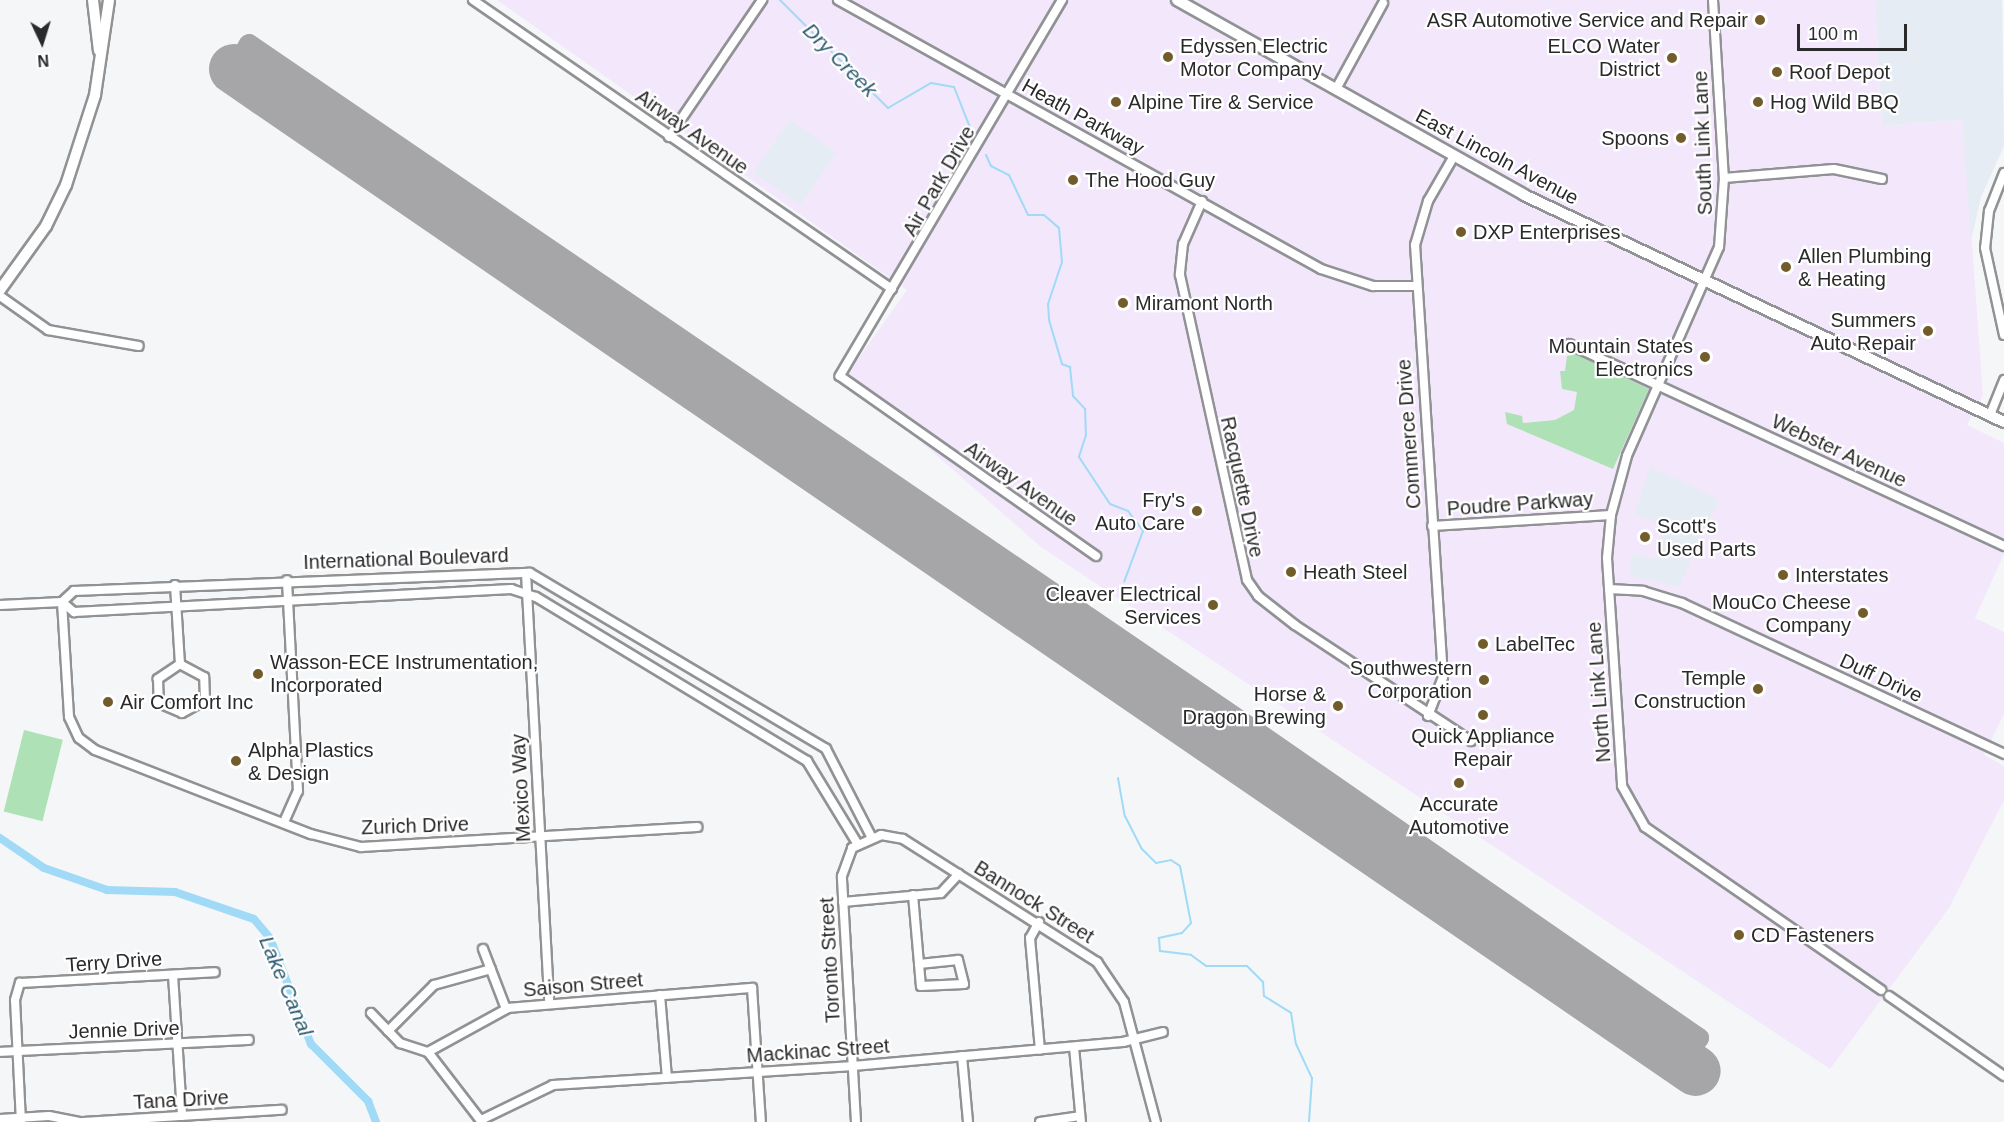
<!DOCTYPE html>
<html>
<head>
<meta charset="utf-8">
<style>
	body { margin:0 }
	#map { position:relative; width:2004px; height:1122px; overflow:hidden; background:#f5f6f8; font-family:Arial,sans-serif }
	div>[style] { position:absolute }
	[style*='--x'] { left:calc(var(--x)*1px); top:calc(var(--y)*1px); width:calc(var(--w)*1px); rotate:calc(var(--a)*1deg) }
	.commercial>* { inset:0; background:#f3e7fc }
	.built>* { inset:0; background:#e6ecf4; transform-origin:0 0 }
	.green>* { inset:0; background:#aee2b6; transform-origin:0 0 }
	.stream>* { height:2px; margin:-1px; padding:0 1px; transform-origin:1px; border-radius:1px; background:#a0daf7 }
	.canal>* { height:8px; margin:-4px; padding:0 4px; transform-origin:4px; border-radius:4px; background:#a0daf7 }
	.taxiway>* { height:20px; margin:-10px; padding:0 10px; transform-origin:10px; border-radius:10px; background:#a6a6a8 }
	.runway>* { height:50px; margin:-25px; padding:0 25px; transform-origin:25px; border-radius:25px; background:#a6a6a8 }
	.roads { filter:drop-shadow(2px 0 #909294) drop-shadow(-2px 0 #909294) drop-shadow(0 2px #909294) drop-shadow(0 -2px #909294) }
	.street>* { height:8px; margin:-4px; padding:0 4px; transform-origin:4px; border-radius:4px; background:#fff }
	.secondary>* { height:10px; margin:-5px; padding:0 5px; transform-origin:5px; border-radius:5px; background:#fff }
	.dots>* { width:16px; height:16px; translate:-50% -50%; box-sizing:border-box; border:3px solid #fff; border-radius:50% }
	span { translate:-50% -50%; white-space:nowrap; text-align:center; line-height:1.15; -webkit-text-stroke:4.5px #fff; paint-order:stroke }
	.poi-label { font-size:20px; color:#2a2a2b }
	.right { translate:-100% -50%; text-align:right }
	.left { translate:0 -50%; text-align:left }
	.street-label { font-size:20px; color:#2a2a2b }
	.water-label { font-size:21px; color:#2d5a6f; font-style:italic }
	.north { position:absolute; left:12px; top:12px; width:60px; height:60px; -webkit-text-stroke:4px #fff; paint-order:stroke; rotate:176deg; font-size:16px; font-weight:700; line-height:24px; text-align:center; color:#2a2a2b }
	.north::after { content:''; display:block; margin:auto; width:21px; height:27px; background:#2a2a2b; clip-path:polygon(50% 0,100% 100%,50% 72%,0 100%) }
	.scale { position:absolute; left:1797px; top:24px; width:110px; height:27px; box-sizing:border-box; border:3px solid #2a2a2b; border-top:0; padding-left:8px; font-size:18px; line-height:21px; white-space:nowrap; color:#2a2a2b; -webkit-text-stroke:4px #fff; paint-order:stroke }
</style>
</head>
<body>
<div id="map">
	<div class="commercial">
		<div style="clip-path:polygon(497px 0,1875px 0,1882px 126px,1963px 120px,1983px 395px,1967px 425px,2004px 443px,2004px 554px,1975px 618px,2004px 632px,2004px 714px,1984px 755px,2004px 766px,2004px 800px,1949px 908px,1830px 1069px,1041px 547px,846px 376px,907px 290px)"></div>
	</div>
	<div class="built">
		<div style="clip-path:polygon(1875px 0,2002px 0,2004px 146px,1981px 197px,1971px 241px,1962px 120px,1882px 126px)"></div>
		<div style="left:790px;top:120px;width:57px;height:64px;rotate:35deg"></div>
		<div style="clip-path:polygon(1650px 467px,1719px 499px,1679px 587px,1632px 576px,1629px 570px,1632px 554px,1657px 559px,1665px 527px,1635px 514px)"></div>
	</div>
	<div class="green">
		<div style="clip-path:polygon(1575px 354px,1649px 389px,1613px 469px,1507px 424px,1505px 412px,1522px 416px,1523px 423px,1555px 420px,1574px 410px,1577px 392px,1562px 389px,1560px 371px,1565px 371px,1567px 356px)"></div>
		<div style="left:24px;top:730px;width:40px;height:84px;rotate:14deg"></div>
	</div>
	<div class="stream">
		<div style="--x:780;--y:0;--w:153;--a:45"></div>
		<div style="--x:888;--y:108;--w:50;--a:-30.2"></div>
		<div style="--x:931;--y:83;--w:23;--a:10"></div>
		<div style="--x:954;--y:87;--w:52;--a:68.4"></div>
		<div style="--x:986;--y:155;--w:12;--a:66"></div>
		<div style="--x:991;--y:166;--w:20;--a:27"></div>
		<div style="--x:1009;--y:175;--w:44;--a:64.6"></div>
		<div style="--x:1028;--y:215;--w:16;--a:0"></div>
		<div style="--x:1044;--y:215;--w:20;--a:41"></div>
		<div style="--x:1059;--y:228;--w:34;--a:85"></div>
		<div style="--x:1062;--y:262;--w:44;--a:108.4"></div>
		<div style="--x:1048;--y:304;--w:16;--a:86"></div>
		<div style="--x:1049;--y:320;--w:46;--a:73.5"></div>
		<div style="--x:1062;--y:364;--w:9;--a:21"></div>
		<div style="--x:1070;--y:367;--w:29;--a:84"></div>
		<div style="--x:1073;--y:396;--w:18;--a:47"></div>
		<div style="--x:1085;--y:409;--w:26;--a:88"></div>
		<div style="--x:1086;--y:435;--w:23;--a:108"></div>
		<div style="--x:1079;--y:457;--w:56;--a:56.6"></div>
		<div style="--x:1110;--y:504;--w:19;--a:21"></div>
		<div style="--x:1128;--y:511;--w:25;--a:53"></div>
		<div style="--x:1143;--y:531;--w:54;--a:110.4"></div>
		<div style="--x:1118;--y:778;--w:39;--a:80"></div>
		<div style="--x:1125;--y:816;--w:37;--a:63"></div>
		<div style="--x:1142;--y:849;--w:20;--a:45"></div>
		<div style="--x:1156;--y:863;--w:15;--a:-11"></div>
		<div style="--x:1171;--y:860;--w:11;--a:34"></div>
		<div style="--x:1180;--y:866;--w:58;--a:79.1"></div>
		<div style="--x:1191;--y:923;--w:13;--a:132"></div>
		<div style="--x:1182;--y:933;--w:24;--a:168"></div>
		<div style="--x:1159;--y:938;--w:13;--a:86"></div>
		<div style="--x:1160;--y:951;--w:31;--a:7"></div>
		<div style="--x:1191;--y:955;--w:19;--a:36"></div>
		<div style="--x:1206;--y:966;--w:41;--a:0"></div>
		<div style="--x:1247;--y:966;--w:23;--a:45"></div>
		<div style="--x:1263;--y:982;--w:14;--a:86"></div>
		<div style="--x:1264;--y:996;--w:32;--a:32"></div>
		<div style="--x:1291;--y:1013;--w:31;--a:81"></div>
		<div style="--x:1296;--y:1044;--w:38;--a:65"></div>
		<div style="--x:1312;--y:1078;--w:44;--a:93.9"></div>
	</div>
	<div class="canal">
		<div style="--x:0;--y:838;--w:53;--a:34.3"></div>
		<div style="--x:44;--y:868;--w:67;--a:19.2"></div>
		<div style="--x:107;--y:890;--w:68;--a:1.7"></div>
		<div style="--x:175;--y:892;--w:83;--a:18.9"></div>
		<div style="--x:254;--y:919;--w:25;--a:50"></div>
		<div style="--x:270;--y:938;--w:114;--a:68.9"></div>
		<div style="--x:311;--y:1044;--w:81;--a:45"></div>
		<div style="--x:368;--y:1101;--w:22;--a:69"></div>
	</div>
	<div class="taxiway">
		<div style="--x:234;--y:69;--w:29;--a:-59"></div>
		<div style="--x:249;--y:44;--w:1224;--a:34.31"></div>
		<div style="--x:1260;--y:734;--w:534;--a:34.7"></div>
		<div style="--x:1699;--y:1038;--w:29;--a:125"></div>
	</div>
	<div class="runway">
		<div style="--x:234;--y:69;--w:1772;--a:34.43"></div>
	</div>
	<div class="roads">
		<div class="street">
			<div style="--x:473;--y:0;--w:509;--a:34.6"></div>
			<div style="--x:838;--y:0;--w:553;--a:29.12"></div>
			<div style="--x:1321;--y:269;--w:55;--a:18.1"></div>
			<div style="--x:1373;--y:286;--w:43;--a:0"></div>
			<div style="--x:1062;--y:0;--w:437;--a:120.6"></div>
			<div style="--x:840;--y:376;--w:313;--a:35.1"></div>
			<div style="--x:1713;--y:0;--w:178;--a:86.5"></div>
			<div style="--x:1724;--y:178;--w:69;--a:94.1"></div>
			<div style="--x:1719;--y:247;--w:228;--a:113.8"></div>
			<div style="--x:1627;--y:456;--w:61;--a:105.2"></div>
			<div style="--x:1611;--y:515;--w:43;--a:95.3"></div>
			<div style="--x:1607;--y:558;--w:228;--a:86.2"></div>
			<div style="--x:1622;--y:786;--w:47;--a:60.7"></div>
			<div style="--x:1645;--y:827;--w:287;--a:34.6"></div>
			<div style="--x:1336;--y:89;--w:98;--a:-61.3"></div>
			<div style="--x:669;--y:137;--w:166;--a:-55.8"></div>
			<div style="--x:2004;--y:173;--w:41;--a:111.5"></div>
			<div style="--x:1989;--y:211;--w:37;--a:96"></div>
			<div style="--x:1985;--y:248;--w:89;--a:77.7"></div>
			<div style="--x:1724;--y:178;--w:110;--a:-4.7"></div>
			<div style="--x:1834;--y:169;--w:49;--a:11.8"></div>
			<div style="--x:1202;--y:201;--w:47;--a:113.8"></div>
			<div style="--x:1183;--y:244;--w:31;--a:96"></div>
			<div style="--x:1180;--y:275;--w:312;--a:77.6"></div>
			<div style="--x:1247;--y:580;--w:19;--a:55"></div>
			<div style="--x:1258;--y:596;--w:47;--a:38.1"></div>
			<div style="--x:1295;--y:625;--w:211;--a:33.4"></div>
			<div style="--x:0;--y:296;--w:59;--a:35.3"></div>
			<div style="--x:48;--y:330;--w:92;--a:10"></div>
			<div style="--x:1569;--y:344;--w:480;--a:24.9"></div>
			<div style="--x:1990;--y:415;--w:38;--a:-68"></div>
			<div style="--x:1432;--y:526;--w:179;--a:-3.5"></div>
			<div style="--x:526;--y:573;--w:430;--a:86.9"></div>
			<div style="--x:175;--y:585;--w:79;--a:86.4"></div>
			<div style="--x:180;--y:664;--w:27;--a:146"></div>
			<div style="--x:158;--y:679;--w:24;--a:88"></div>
			<div style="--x:159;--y:703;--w:25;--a:23"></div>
			<div style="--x:182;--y:713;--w:26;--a:-29"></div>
			<div style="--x:205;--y:700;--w:23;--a:-92"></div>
			<div style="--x:204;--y:677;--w:27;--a:-152"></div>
			<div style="--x:1609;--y:589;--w:34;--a:3"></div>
			<div style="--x:1643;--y:591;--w:41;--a:17.1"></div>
			<div style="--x:1682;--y:603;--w:356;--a:25.1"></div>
			<div style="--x:62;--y:602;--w:16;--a:-43"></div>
			<div style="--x:74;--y:591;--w:456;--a:-2.3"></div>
			<div style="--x:530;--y:573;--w:344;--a:30.7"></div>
			<div style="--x:826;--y:749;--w:98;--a:62.7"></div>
			<div style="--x:62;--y:602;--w:115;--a:86.5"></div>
			<div style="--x:69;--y:717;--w:23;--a:65"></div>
			<div style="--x:79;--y:738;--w:20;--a:37"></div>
			<div style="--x:95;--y:750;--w:232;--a:21.3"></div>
			<div style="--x:311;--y:834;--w:52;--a:14.6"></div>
			<div style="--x:361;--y:847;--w:337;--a:-3.4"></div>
			<div style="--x:0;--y:605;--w:62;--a:-2.8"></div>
			<div style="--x:62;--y:602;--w:16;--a:40"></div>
			<div style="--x:74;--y:612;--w:438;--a:-3"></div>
			<div style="--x:511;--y:589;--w:26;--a:18"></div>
			<div style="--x:536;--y:597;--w:317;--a:31.2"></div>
			<div style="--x:807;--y:761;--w:96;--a:58.6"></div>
			<div style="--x:1428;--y:716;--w:42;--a:-69"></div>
			<div style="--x:1443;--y:677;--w:433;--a:-93.7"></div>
			<div style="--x:1415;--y:245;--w:46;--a:-73.5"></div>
			<div style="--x:1428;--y:201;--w:52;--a:-60"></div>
			<div style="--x:284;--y:822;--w:34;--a:-66"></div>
			<div style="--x:298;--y:791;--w:211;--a:-93"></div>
			<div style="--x:913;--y:895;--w:69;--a:85"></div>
			<div style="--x:919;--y:964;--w:22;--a:85"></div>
			<div style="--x:921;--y:986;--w:43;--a:-2.7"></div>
			<div style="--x:964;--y:984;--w:25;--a:-104"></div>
			<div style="--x:958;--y:960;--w:39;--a:174"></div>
			<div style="--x:843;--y:902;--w:98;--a:-5.2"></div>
			<div style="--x:941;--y:893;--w:26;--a:-47"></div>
			<div style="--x:1039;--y:922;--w:18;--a:119"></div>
			<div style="--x:1030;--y:938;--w:112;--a:84.9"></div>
			<div style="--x:483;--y:949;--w:64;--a:69"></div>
			<div style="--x:173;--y:975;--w:141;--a:86.3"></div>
			<div style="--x:660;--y:995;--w:83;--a:85.2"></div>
			<div style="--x:1889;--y:996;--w:140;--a:34.8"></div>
			<div style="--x:371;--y:1013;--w:42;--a:46"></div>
			<div style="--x:400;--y:1043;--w:29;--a:18"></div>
			<div style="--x:388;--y:1031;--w:65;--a:-45"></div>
			<div style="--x:434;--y:985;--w:59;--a:-15.7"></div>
			<div style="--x:1074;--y:1047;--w:75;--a:84.7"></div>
			<div style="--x:0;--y:1052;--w:249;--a:-2.8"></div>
			<div style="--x:428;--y:1052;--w:91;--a:-28.8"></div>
			<div style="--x:508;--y:1008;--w:245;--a:-4.7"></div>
			<div style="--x:752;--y:988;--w:134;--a:86.2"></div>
			<div style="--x:428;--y:1052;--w:88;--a:52.4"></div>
			<div style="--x:962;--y:1056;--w:66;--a:84.8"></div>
			<div style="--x:0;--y:1119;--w:49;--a:-3.5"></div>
			<div style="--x:49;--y:1116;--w:31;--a:11"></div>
			<div style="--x:481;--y:1120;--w:80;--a:-25.9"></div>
			<div style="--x:553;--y:1085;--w:301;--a:-3.6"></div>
			<div style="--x:853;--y:1066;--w:271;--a:-5.1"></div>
			<div style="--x:1123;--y:1042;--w:41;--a:-14"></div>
			<div style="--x:21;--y:1122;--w:122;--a:-92.8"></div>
			<div style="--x:15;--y:1000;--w:18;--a:-74"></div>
			<div style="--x:20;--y:983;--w:195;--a:-3.2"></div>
			<div style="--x:83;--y:1122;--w:199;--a:-3.5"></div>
			<div style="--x:856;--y:1122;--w:246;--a:-93.3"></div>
			<div style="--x:842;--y:876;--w:30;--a:-70"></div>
			<div style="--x:852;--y:848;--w:32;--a:-24"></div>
			<div style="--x:881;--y:835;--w:22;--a:10"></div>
			<div style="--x:903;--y:839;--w:230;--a:32.4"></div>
			<div style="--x:1097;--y:962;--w:48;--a:56"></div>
			<div style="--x:1124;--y:1002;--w:124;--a:75.1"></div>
			<div style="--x:1040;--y:1122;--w:40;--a:-8.5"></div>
		</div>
		<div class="secondary">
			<div style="--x:93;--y:0;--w:51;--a:83.3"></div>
			<div style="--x:1177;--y:0;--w:398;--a:29.3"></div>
			<div style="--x:1524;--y:195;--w:531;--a:25.31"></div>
			<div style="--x:0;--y:290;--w:79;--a:-54.3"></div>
			<div style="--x:46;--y:226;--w:46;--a:-64"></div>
			<div style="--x:66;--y:185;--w:95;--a:-72.1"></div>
			<div style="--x:95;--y:95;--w:96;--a:-81.6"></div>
		</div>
	</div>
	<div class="dots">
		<div style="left:1760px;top:20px;background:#735c2c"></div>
		<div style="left:1168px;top:57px;background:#735c2c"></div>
		<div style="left:1672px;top:58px;background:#735c2c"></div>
		<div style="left:1777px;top:72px;background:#735c2c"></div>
		<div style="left:1116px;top:102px;background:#735c2c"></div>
		<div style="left:1758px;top:102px;background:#735c2c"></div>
		<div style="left:1681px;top:138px;background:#735c2c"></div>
		<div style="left:1073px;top:180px;background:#735c2c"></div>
		<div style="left:1461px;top:232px;background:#735c2c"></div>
		<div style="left:1786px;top:267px;background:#735c2c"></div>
		<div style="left:1123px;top:303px;background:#735c2c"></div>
		<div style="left:1928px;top:331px;background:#735c2c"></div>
		<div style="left:1705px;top:357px;background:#735c2c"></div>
		<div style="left:1197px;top:511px;background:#735c2c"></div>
		<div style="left:1645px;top:537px;background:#735c2c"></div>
		<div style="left:1291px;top:572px;background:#735c2c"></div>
		<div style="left:1783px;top:575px;background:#735c2c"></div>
		<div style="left:1213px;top:605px;background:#735c2c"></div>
		<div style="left:1863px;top:613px;background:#735c2c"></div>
		<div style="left:1483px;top:644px;background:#735c2c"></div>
		<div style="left:258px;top:674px;background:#735c2c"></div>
		<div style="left:1484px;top:680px;background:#735c2c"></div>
		<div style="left:1758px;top:689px;background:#735c2c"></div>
		<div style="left:108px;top:702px;background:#735c2c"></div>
		<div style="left:1338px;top:706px;background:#735c2c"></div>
		<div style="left:1483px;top:715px;background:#735c2c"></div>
		<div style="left:236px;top:761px;background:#735c2c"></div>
		<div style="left:1459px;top:783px;background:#735c2c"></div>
		<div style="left:1739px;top:935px;background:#735c2c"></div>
	</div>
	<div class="poi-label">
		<span class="right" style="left:1748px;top:20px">ASR Automotive Service and Repair</span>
		<span class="left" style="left:1180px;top:58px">Edyssen Electric<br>Motor Company</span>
		<span class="right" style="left:1660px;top:58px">ELCO Water<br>District</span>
		<span class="left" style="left:1789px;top:72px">Roof Depot</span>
		<span class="left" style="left:1128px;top:102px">Alpine Tire &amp; Service</span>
		<span class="left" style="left:1770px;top:102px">Hog Wild BBQ</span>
		<span class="right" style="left:1669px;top:138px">Spoons</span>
		<span class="left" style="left:1085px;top:180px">The Hood Guy</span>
		<span class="left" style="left:1473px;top:232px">DXP Enterprises</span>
		<span class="left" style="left:1798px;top:268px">Allen Plumbing<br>&amp; Heating</span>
		<span class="left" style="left:1135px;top:303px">Miramont North</span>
		<span class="right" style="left:1916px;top:332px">Summers<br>Auto Repair</span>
		<span class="right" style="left:1693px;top:358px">Mountain States<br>Electronics</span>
		<span class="right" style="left:1185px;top:512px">Fry's<br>Auto Care</span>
		<span class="left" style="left:1657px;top:538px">Scott's<br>Used Parts</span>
		<span class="left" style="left:1303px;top:572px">Heath Steel</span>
		<span class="left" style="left:1795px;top:575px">Interstates</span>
		<span class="right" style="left:1201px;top:606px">Cleaver Electrical<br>Services</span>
		<span class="right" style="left:1851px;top:614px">MouCo Cheese<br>Company</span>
		<span class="left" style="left:1495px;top:644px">LabelTec</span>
		<span class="left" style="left:270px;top:674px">Wasson-ECE Instrumentation,<br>Incorporated</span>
		<span class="right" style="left:1472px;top:680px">Southwestern<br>Corporation</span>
		<span class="right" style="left:1746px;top:690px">Temple<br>Construction</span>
		<span class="right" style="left:1326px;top:706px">Horse &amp;<br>Dragon Brewing</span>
		<span class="left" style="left:120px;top:702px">Air Comfort Inc</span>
		<span style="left:1483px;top:748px">Quick Appliance<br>Repair</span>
		<span class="left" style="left:248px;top:762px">Alpha Plastics<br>&amp; Design</span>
		<span style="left:1459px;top:816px">Accurate<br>Automotive</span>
		<span class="left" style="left:1751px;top:935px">CD Fasteners</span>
	</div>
	<div class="street-label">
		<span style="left:1083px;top:117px;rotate:29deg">Heath Parkway</span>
		<span style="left:692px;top:132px;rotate:35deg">Airway Avenue</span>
		<span style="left:1703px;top:143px;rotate:-92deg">South Link Lane</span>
		<span style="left:1497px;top:157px;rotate:28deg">East Lincoln Avenue</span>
		<span style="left:939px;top:181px;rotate:-60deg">Air Park Drive</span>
		<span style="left:1409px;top:434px;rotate:-94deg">Commerce Drive</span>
		<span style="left:1839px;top:451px;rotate:25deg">Webster Avenue</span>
		<span style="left:1021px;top:484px;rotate:35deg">Airway Avenue</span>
		<span style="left:1242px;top:487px;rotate:78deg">Racquette Drive</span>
		<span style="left:1520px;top:504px;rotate:-4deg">Poudre Parkway</span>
		<span style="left:406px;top:559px;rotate:-2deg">International Boulevard</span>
		<span style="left:1881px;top:678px;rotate:25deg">Duff Drive</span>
		<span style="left:1599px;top:692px;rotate:-94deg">North Link Lane</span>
		<span style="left:521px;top:788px;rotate:-93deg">Mexico Way</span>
		<span style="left:415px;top:826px;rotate:-2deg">Zurich Drive</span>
		<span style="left:1034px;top:902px;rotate:32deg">Bannock Street</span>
		<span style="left:830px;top:960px;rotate:-93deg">Toronto Street</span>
		<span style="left:114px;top:962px;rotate:-4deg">Terry Drive</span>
		<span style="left:583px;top:985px;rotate:-5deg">Saison Street</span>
		<span style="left:124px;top:1030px;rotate:-2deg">Jennie Drive</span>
		<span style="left:818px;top:1051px;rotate:-4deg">Mackinac Street</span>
		<span style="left:181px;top:1100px;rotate:-3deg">Tana Drive</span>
	</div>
	<div class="water-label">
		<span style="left:840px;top:60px;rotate:45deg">Dry Creek</span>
		<span style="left:286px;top:986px;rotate:67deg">Lake Canal</span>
	</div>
	<div class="north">N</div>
	<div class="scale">100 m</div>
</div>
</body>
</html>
